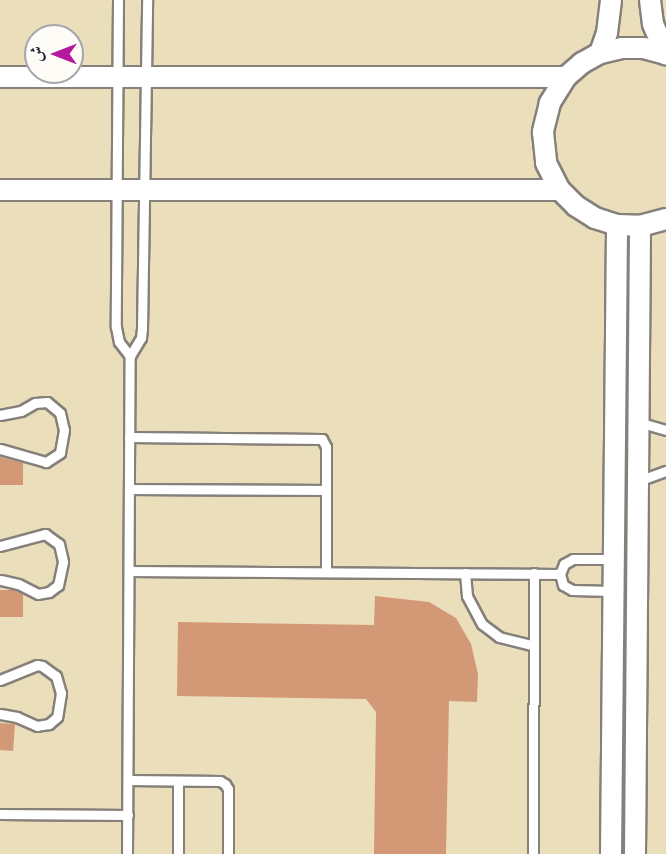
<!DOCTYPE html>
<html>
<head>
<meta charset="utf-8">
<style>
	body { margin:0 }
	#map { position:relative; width:666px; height:854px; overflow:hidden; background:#ebdebb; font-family:"Old Standard TT",Amiri,serif }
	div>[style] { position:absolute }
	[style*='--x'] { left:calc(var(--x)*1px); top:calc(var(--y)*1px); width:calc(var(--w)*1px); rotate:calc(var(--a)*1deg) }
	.building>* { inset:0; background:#d39876; transform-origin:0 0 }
	.roads { filter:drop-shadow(2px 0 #86807b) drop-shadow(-2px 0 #86807b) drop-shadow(0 2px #86807b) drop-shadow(0 -2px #86807b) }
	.lane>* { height:9px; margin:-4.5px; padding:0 4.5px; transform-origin:4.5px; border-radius:4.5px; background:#fff }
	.street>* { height:20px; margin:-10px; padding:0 10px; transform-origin:10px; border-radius:10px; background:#fff }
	span { translate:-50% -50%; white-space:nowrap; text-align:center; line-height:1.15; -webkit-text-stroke:4.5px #fdfcf7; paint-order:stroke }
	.north { position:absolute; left:24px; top:24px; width:60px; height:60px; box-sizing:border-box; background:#fdfcf7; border:2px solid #a5a5ac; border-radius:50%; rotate:270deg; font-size:16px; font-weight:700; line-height:24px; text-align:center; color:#22223b }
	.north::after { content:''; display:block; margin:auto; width:21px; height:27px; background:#b5179e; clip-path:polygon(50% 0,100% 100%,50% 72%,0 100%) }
</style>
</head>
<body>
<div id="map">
	<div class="building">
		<div style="clip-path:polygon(0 457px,23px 463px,23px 485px,0 485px)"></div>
		<div style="clip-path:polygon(0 590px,14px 590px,23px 594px,23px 617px,0 617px)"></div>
		<div style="clip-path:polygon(375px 596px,429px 602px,456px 618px,471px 644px,478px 674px,477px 702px,449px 701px,446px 854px,374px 854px,376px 712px,366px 699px,177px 696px,178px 622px,374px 625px)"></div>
		<div style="left:0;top:723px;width:15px;height:27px;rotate:4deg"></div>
	</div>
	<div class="roads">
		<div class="lane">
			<div style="--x:118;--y:0;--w:327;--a:90.4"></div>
			<div style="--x:116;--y:327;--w:15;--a:79"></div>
			<div style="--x:119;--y:342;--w:18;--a:52"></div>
			<div style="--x:0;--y:415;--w:21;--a:-11"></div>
			<div style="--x:21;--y:411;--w:16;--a:-30"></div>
			<div style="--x:35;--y:403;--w:12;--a:-5"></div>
			<div style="--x:47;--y:402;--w:17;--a:40"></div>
			<div style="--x:60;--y:413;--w:17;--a:77"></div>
			<div style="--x:64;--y:430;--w:23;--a:100"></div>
			<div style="--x:60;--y:453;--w:17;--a:147"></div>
			<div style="--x:46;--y:462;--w:48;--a:-164.2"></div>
			<div style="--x:638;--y:422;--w:29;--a:16"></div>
			<div style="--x:129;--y:437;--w:193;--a:0.6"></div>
			<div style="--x:322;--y:439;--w:9;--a:63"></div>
			<div style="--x:326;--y:447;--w:124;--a:90"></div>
			<div style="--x:638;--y:481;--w:30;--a:-20"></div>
			<div style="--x:129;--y:489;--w:197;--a:0.3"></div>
			<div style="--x:0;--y:546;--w:47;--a:-14.9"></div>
			<div style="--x:45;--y:534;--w:17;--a:36"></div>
			<div style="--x:59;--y:544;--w:18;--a:77"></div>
			<div style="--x:63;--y:562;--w:24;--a:102"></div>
			<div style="--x:58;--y:585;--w:11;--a:142"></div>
			<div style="--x:49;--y:592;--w:11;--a:170"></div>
			<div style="--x:38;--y:594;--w:22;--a:-153"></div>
			<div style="--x:18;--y:584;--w:18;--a:-167"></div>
			<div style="--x:129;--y:571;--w:431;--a:0.4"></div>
			<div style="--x:465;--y:573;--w:23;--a:85"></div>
			<div style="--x:467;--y:596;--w:32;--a:62"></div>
			<div style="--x:482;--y:624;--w:21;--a:37"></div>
			<div style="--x:499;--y:637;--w:36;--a:14"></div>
			<div style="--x:613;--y:591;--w:41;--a:-178.6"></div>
			<div style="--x:572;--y:590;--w:10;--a:-151"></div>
			<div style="--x:563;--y:585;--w:11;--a:-105"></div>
			<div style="--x:560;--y:574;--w:11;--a:-68"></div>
			<div style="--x:564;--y:564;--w:10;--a:-29"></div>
			<div style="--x:573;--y:559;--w:41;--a:0"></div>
			<div style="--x:0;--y:680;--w:40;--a:-22"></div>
			<div style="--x:37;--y:665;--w:5;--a:11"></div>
			<div style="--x:42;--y:666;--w:17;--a:36"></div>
			<div style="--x:56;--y:676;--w:18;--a:74"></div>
			<div style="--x:61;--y:693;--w:24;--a:99"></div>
			<div style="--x:57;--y:717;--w:11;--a:139"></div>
			<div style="--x:49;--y:724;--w:12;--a:171"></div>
			<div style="--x:37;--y:726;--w:22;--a:-156"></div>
			<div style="--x:17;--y:717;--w:17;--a:-170"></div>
			<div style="--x:128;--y:780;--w:92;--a:0.6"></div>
			<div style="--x:220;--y:781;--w:6;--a:31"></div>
			<div style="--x:225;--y:784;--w:6;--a:59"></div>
			<div style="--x:228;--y:789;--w:65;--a:90"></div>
			<div style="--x:178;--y:781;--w:73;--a:90"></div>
			<div style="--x:0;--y:814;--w:128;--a:0.4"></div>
			<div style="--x:127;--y:854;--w:498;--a:-89.7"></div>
			<div style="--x:130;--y:356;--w:21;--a:-59"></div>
			<div style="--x:141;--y:338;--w:9;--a:-84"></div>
			<div style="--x:142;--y:329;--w:329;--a:-89.1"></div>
			<div style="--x:533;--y:854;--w:281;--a:-89.8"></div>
		</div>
		<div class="street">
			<div style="--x:650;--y:0;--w:24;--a:83"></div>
			<div style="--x:653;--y:24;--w:33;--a:67"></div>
			<div style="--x:600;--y:53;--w:21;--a:-71"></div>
			<div style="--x:607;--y:33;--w:33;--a:-83"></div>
			<div style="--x:666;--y:54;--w:23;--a:-165"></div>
			<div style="--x:644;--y:48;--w:22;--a:180"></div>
			<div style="--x:622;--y:48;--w:23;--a:167"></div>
			<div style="--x:600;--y:53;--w:21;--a:151"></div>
			<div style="--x:582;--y:63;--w:21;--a:139"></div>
			<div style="--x:566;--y:77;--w:31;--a:122"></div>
			<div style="--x:550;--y:103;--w:30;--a:104"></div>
			<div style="--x:543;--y:132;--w:31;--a:84"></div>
			<div style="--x:546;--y:163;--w:30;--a:63"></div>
			<div style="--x:560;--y:190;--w:23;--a:45"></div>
			<div style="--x:576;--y:206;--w:22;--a:32"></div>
			<div style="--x:595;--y:218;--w:23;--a:18"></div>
			<div style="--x:617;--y:225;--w:23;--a:2"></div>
			<div style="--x:640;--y:226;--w:27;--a:-15"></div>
			<div style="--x:0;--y:77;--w:566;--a:0"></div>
			<div style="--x:0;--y:190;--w:560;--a:0"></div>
			<div style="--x:611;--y:854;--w:629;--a:-89.45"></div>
			<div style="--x:635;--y:854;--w:628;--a:-89.54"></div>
		</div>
	</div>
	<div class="north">ش</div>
</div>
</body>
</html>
